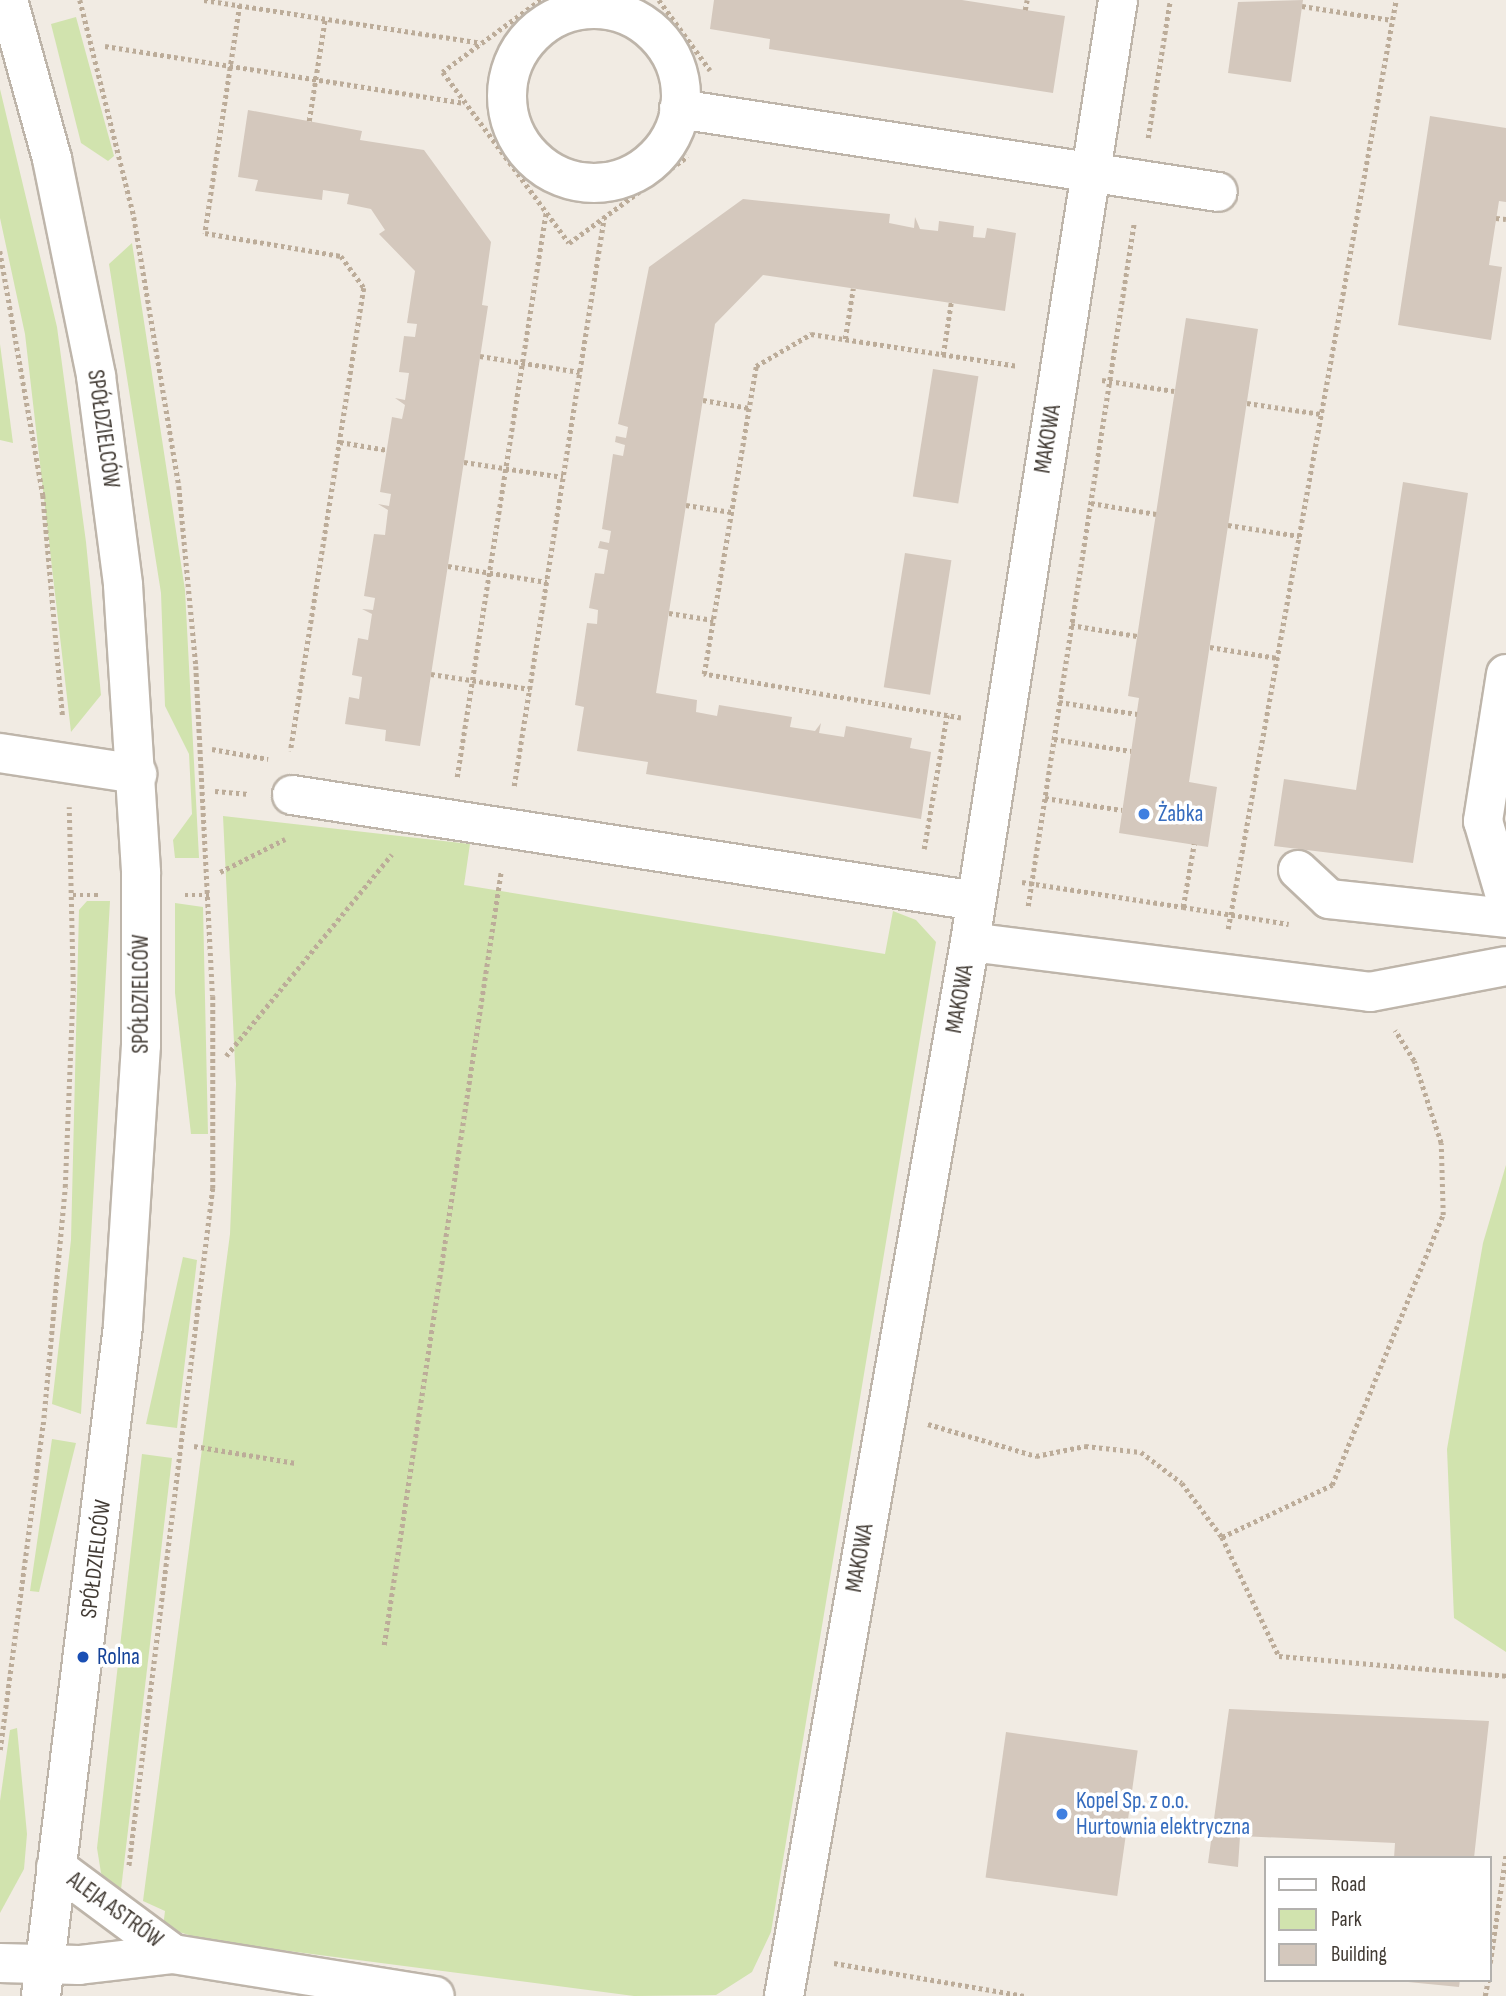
<!DOCTYPE html>
<html>
<head>
<meta charset="utf-8">
<style>
	body { margin:0 }
	#map { position:relative; width:1506px; height:1996px; overflow:hidden; background:#f1ebe3; font-family:"Sofia Sans Condensed",sans-serif }
	div>[style] { position:absolute }
	[style*='--x'] { left:calc(var(--x)*1px); top:calc(var(--y)*1px); width:calc(var(--w)*1px); rotate:calc(var(--a)*1deg) }
	.green>* { inset:0; background:#d1e3ae }
	.building>* { inset:0; background:#d4c8bd; transform-origin:0 0 }
	.path>* { height:4.5px; margin-top:-2.25px; transform-origin:0; background:repeating-linear-gradient(90deg,#bcac99 0 3.5px,transparent 0 7px) }
	.roads { filter:drop-shadow(2px 0 #beb5aa) drop-shadow(-2px 0 #beb5aa) drop-shadow(0 2px #beb5aa) drop-shadow(0 -2px #beb5aa) }
	.minor>* { height:38px; margin:-19px; padding:0 19px; transform-origin:19px; border-radius:19px; background:#fff }
	.minor>.ring { margin:-19px; padding:0; box-sizing:content-box; background:none; border:38px solid #fff; border-radius:50% }
	.dots>* { width:19px; height:19px; translate:-50% -50%; box-sizing:border-box; border:4px solid #fff; border-radius:50% }
	span { translate:-50% -50%; white-space:nowrap; text-align:center; line-height:1.15; -webkit-text-stroke:7px #fff; paint-order:stroke }
	.street-label { font-size:23px; color:#423b34 }
	.shop-label { font-size:23px; color:#366cbe }
	.left { translate:0 -50%; text-align:left }
	.transit-label { font-size:23px; color:#164399 }
	.legend { position:absolute; left:1264px; top:1856px; width:228px; height:126px; box-sizing:border-box; background:#fff; border:2px solid #b3b1ae; margin:0; padding:9px 12px; list-style:none; font-size:21px; color:#423b34 }
	.legend li { display:flex; align-items:center; gap:14px; height:35px }
	.legend b { width:35px; border:2px solid #b3b1ae }
</style>
</head>
<body>
<div id="map">
	<div class="green">
		<div style="clip-path:polygon(76px 17px,114px 156px,108px 161px,81px 143px,51px 24px)"></div>
		<div style="clip-path:polygon(0 89px,57px 327px,86px 542px,101px 695px,71px 732px,25px 334px,0 218px)"></div>
		<div style="clip-path:polygon(132px 243px,185px 590px,199px 858px,175px 858px,173px 840px,192px 814px,189px 754px,165px 706px,161px 593px,109px 264px)"></div>
		<div style="clip-path:polygon(0 344px,13px 443px,0 440px)"></div>
		<div style="clip-path:polygon(223px 816px,470px 844px,464px 885px,885px 954px,893px 911px,916px 920px,936px 942px,771px 1932px,752px 1972px,716px 1995px,634px 1996px,205px 1940px,163px 1927px,165px 1911px,143px 1901px,230px 1234px,236px 1084px)"></div>
		<div style="clip-path:polygon(87px 901px,110px 901px,81px 1414px,52px 1404px,71px 1240px,79px 910px)"></div>
		<div style="clip-path:polygon(175px 903px,203px 907px,208px 1134px,191px 1134px,175px 993px)"></div>
		<div style="clip-path:polygon(1506px 1165px,1506px 1652px,1454px 1618px,1447px 1449px,1483px 1243px)"></div>
		<div style="clip-path:polygon(183px 1257px,197px 1260px,177px 1428px,146px 1424px)"></div>
		<div style="clip-path:polygon(52px 1439px,76px 1443px,39px 1592px,30px 1591px)"></div>
		<div style="clip-path:polygon(142px 1454px,172px 1458px,120px 1898px,101px 1873px,97px 1848px)"></div>
		<div style="clip-path:polygon(17px 1728px,27px 1834px,24px 1869px,0 1913px,0 1801px,10px 1730px)"></div>
	</div>
	<div class="building">
		<div style="clip-path:polygon(714px 0,962px 0,1065px 16px,1053px 93px,769px 49px,770px 39px,710px 29px)"></div>
		<div style="clip-path:polygon(1303px 0,1291px 82px,1228px 73px,1238px 2px)"></div>
		<div style="clip-path:polygon(248px 110px,362px 131px,360px 140px,424px 150px,491px 242px,482px 305px,488px 306px,420px 746px,385px 741px,386px 730px,345px 724px,349px 697px,359px 699px,362px 677px,352px 675px,358px 638px,368px 640px,372px 614px,362px 609px,373px 610px,375px 598px,364px 596px,374px 534px,385px 535px,388px 510px,378px 504px,389px 506px,391px 494px,380px 492px,392px 417px,402px 419px,405px 405px,395px 398px,405px 400px,409px 373px,399px 372px,404px 336px,415px 337px,417px 324px,407px 323px,415px 271px,379px 234px,385px 230px,371px 209px,347px 204px,349px 194px,323px 190px,322px 200px,255px 191px,258px 180px,238px 177px)"></div>
		<div style="clip-path:polygon(1430px 116px,1506px 128px,1506px 202px,1499px 201px,1489px 265px,1502px 267px,1491px 340px,1398px 325px)"></div>
		<div style="clip-path:polygon(743px 199px,890px 214px,889px 223px,914px 228px,915px 217px,920px 229px,938px 231px,939px 221px,974px 226px,973px 237px,985px 238px,987px 228px,1016px 233px,1005px 311px,763px 275px,715px 324px,656px 693px,697px 700px,696px 712px,717px 716px,719px 705px,792px 717px,790px 727px,815px 731px,821px 723px,819px 733px,844px 737px,846px 726px,912px 738px,910px 748px,931px 752px,921px 819px,646px 774px,648px 762px,577px 751px,584px 707px,575px 705px,587px 623px,597px 624px,598px 610px,589px 608px,595px 573px,604px 574px,608px 550px,598px 548px,600px 541px,609px 543px,611px 531px,602px 529px,613px 454px,623px 456px,625px 445px,615px 442px,616px 436px,626px 438px,628px 427px,618px 424px,649px 267px)"></div>
		<div style="clip-path:polygon(1186px 318px,1258px 329px,1189px 782px,1217px 787px,1208px 847px,1119px 833px,1139px 698px,1128px 696px)"></div>
		<div style="left:933px;top:369px;width:46px;height:129px;rotate:9deg"></div>
		<div style="clip-path:polygon(1403px 482px,1468px 493px,1413px 863px,1274px 846px,1284px 779px,1356px 790px)"></div>
		<div style="left:905px;top:553px;width:47px;height:136px;rotate:9deg"></div>
		<div style="clip-path:polygon(1229px 1709px,1489px 1721px,1474px 1858px,1394px 1858px,1395px 1843px,1240px 1836px,1238px 1867px,1208px 1863px)"></div>
		<div style="left:1006px;top:1732px;width:133px;height:147px;rotate:8deg"></div>
		<div style="clip-path:polygon(1388px 1980px,1460px 1980px,1459px 1987px)"></div>
	</div>
	<div class="path">
		<div style="--x:80;--y:0;--w:224;--a:76"></div>
		<div style="--x:134;--y:217;--w:273;--a:80.5"></div>
		<div style="--x:179;--y:486;--w:181;--a:84.6"></div>
		<div style="--x:196;--y:666;--w:330;--a:87.1"></div>
		<div style="--x:213;--y:996;--w:192;--a:90"></div>
		<div style="--x:213;--y:1188;--w:684;--a:97.05"></div>
		<div style="--x:204;--y:0;--w:280;--a:8.8"></div>
		<div style="--x:541;--y:0;--w:122;--a:143.7"></div>
		<div style="--x:443;--y:72;--w:212;--a:53.6"></div>
		<div style="--x:569;--y:243;--w:147;--a:-36.2"></div>
		<div style="--x:659;--y:0;--w:87;--a:53.9"></div>
		<div style="--x:240;--y:5;--w:231;--a:98.7"></div>
		<div style="--x:205;--y:233;--w:138;--a:9.6"></div>
		<div style="--x:341;--y:256;--w:39;--a:54"></div>
		<div style="--x:364;--y:288;--w:469;--a:99"></div>
		<div style="--x:1302;--y:6;--w:91;--a:8.8"></div>
		<div style="--x:1025;--y:10;--w:10;--a:-79"></div>
		<div style="--x:105;--y:46;--w:364;--a:9"></div>
		<div style="--x:309;--y:121;--w:103;--a:-81.1"></div>
		<div style="--x:1148;--y:138;--w:140;--a:-80.9"></div>
		<div style="--x:1496;--y:218;--w:10;--a:6"></div>
		<div style="--x:0;--y:251;--w:248;--a:80"></div>
		<div style="--x:43;--y:495;--w:223;--a:84.9"></div>
		<div style="--x:845;--y:339;--w:51;--a:-80.9"></div>
		<div style="--x:943;--y:355;--w:53;--a:-81.3"></div>
		<div style="--x:480;--y:356;--w:101;--a:9.1"></div>
		<div style="--x:1102;--y:380;--w:73;--a:8.7"></div>
		<div style="--x:703;--y:400;--w:47;--a:9.9"></div>
		<div style="--x:1247;--y:403;--w:75;--a:8.5"></div>
		<div style="--x:340;--y:442;--w:48;--a:9.7"></div>
		<div style="--x:464;--y:462;--w:100;--a:8.6"></div>
		<div style="--x:1091;--y:503;--w:66;--a:9.6"></div>
		<div style="--x:686;--y:505;--w:46;--a:8.8"></div>
		<div style="--x:1228;--y:525;--w:72;--a:8.8"></div>
		<div style="--x:448;--y:566;--w:100;--a:9.2"></div>
		<div style="--x:669;--y:613;--w:45;--a:9"></div>
		<div style="--x:1071;--y:625;--w:67;--a:9.5"></div>
		<div style="--x:1210;--y:647;--w:68;--a:9.3"></div>
		<div style="--x:431;--y:674;--w:100;--a:8.6"></div>
		<div style="--x:1059;--y:702;--w:79;--a:8.7"></div>
		<div style="--x:961;--y:718;--w:261;--a:-170.3"></div>
		<div style="--x:704;--y:674;--w:312;--a:-80.4"></div>
		<div style="--x:756;--y:366;--w:64;--a:-30.2"></div>
		<div style="--x:811;--y:334;--w:208;--a:8.8"></div>
		<div style="--x:1054;--y:739;--w:78;--a:8.9"></div>
		<div style="--x:212;--y:749;--w:57;--a:10.1"></div>
		<div style="--x:457;--y:777;--w:572;--a:-81.05"></div>
		<div style="--x:514;--y:786;--w:575;--a:-81"></div>
		<div style="--x:215;--y:791;--w:34;--a:5"></div>
		<div style="--x:1045;--y:798;--w:78;--a:8.9"></div>
		<div style="--x:924;--y:849;--w:136;--a:-80.3"></div>
		<div style="--x:220;--y:872;--w:73;--a:-26.9"></div>
		<div style="--x:1022;--y:882;--w:163;--a:8.8"></div>
		<div style="--x:1183;--y:907;--w:64;--a:-80.1"></div>
		<div style="--x:73;--y:895;--w:26;--a:0"></div>
		<div style="--x:185;--y:895;--w:24;--a:0"></div>
		<div style="--x:1028;--y:906;--w:691;--a:-81.18"></div>
		<div style="--x:1183;--y:907;--w:107;--a:9.1"></div>
		<div style="--x:1228;--y:929;--w:944;--a:-79.75"></div>
		<div style="--x:226;--y:1056;--w:261;--a:-50.6"></div>
		<div style="--x:928;--y:1424;--w:113;--a:16.5"></div>
		<div style="--x:1036;--y:1456;--w:50;--a:-11.5"></div>
		<div style="--x:1085;--y:1446;--w:56;--a:6.1"></div>
		<div style="--x:1141;--y:1452;--w:51;--a:37.1"></div>
		<div style="--x:1182;--y:1483;--w:67;--a:53.5"></div>
		<div style="--x:1222;--y:1537;--w:132;--a:64.4"></div>
		<div style="--x:1279;--y:1656;--w:228;--a:5"></div>
		<div style="--x:194;--y:1446;--w:103;--a:9.5"></div>
		<div style="--x:1222;--y:1537;--w:122;--a:-25.3"></div>
		<div style="--x:1332;--y:1485;--w:292;--a:-67.7"></div>
		<div style="--x:1443;--y:1215;--w:72;--a:-91.6"></div>
		<div style="--x:1441;--y:1143;--w:86;--a:-108.2"></div>
		<div style="--x:1414;--y:1061;--w:36;--a:-122"></div>
		<div style="--x:384;--y:1645;--w:783;--a:-81.4"></div>
		<div style="--x:0;--y:1750;--w:328;--a:-82.5"></div>
		<div style="--x:43;--y:1425;--w:239;--a:-84.7"></div>
		<div style="--x:65;--y:1187;--w:203;--a:-87.7"></div>
		<div style="--x:73;--y:984;--w:177;--a:-91.3"></div>
		<div style="--x:834;--y:1963;--w:195;--a:9.8"></div>
		<div style="--x:1490;--y:1963;--w:111;--a:-81.7"></div>
		<div style="--x:1485;--y:1996;--w:16;--a:-79"></div>
	</div>
	<div class="roads">
		<div class="minor">
			<div style="--x:8;--y:0;--w:165;--a:74.5"></div>
			<div style="--x:52;--y:159;--w:221;--a:78.5"></div>
			<div style="--x:96;--y:376;--w:211;--a:82.6"></div>
			<div style="--x:123;--y:585;--w:289;--a:86.4"></div>
			<div style="--x:141;--y:873;--w:172;--a:90"></div>
			<div style="--x:141;--y:1045;--w:282;--a:93.7"></div>
			<div style="--x:123;--y:1326;--w:675;--a:96.98"></div>
			<div class="ring" style="left:507px;top:9px;width:136px;height:136px"></div>
			<div style="--x:679;--y:109;--w:545;--a:8.75"></div>
			<div style="--x:1506;--y:674;--w:149;--a:98.9"></div>
			<div style="--x:1483;--y:821;--w:81;--a:73.6"></div>
			<div style="--x:0;--y:753;--w:139;--a:8.7"></div>
			<div style="--x:292;--y:795;--w:692;--a:8.81"></div>
			<div style="--x:1298;--y:870;--w:42;--a:43.1"></div>
			<div style="--x:1329;--y:899;--w:178;--a:6.1"></div>
			<div style="--x:970;--y:942;--w:403;--a:7.1"></div>
			<div style="--x:1370;--y:992;--w:138;--a:-10.8"></div>
			<div style="--x:56;--y:1867;--w:146;--a:36.6"></div>
			<div style="--x:0;--y:1963;--w:79;--a:1.5"></div>
			<div style="--x:79;--y:1965;--w:95;--a:-6.7"></div>
			<div style="--x:173;--y:1954;--w:265;--a:9.1"></div>
			<div style="--x:784;--y:1996;--w:1070;--a:-79.99"></div>
			<div style="--x:970;--y:942;--w:954;--a:-81.07"></div>
		</div>
	</div>
	<div class="dots">
		<div style="left:1144px;top:814px;background:#3f7fe0"></div>
		<div style="left:83px;top:1657px;background:#1a4fb4"></div>
		<div style="left:1062px;top:1814px;background:#3f7fe0"></div>
	</div>
	<div class="street-label">
		<span style="left:103px;top:429px;rotate:82deg">SPÓŁDZIELCÓW</span>
		<span style="left:1048px;top:439px;rotate:-81deg">MAKOWA</span>
		<span style="left:141px;top:994px;rotate:-90deg">SPÓŁDZIELCÓW</span>
		<span style="left:960px;top:999px;rotate:-80deg">MAKOWA</span>
		<span style="left:860px;top:1558px;rotate:-80deg">MAKOWA</span>
		<span style="left:96px;top:1559px;rotate:-83deg">SPÓŁDZIELCÓW</span>
		<span style="left:115px;top:1910px;rotate:36deg">ALEJA ASTRÓW</span>
	</div>
	<div class="shop-label">
		<span class="left" style="left:1158px;top:814px">Żabka</span>
		<span class="left" style="left:1076px;top:1814px">Kopel Sp. z o.o.<br>Hurtownia elektryczna</span>
	</div>
	<div class="transit-label">
		<span class="left" style="left:97px;top:1657px">Rolna</span>
	</div>
	<ul class="legend">
	<li><b style="height:9px;background:#fff"></b>Road</li>
	<li><b style="height:19px;background:#d1e3ae"></b>Park</li>
	<li><b style="height:19px;background:#d4c8bd"></b>Building</li>
	</ul>
</div>
</body>
</html>
